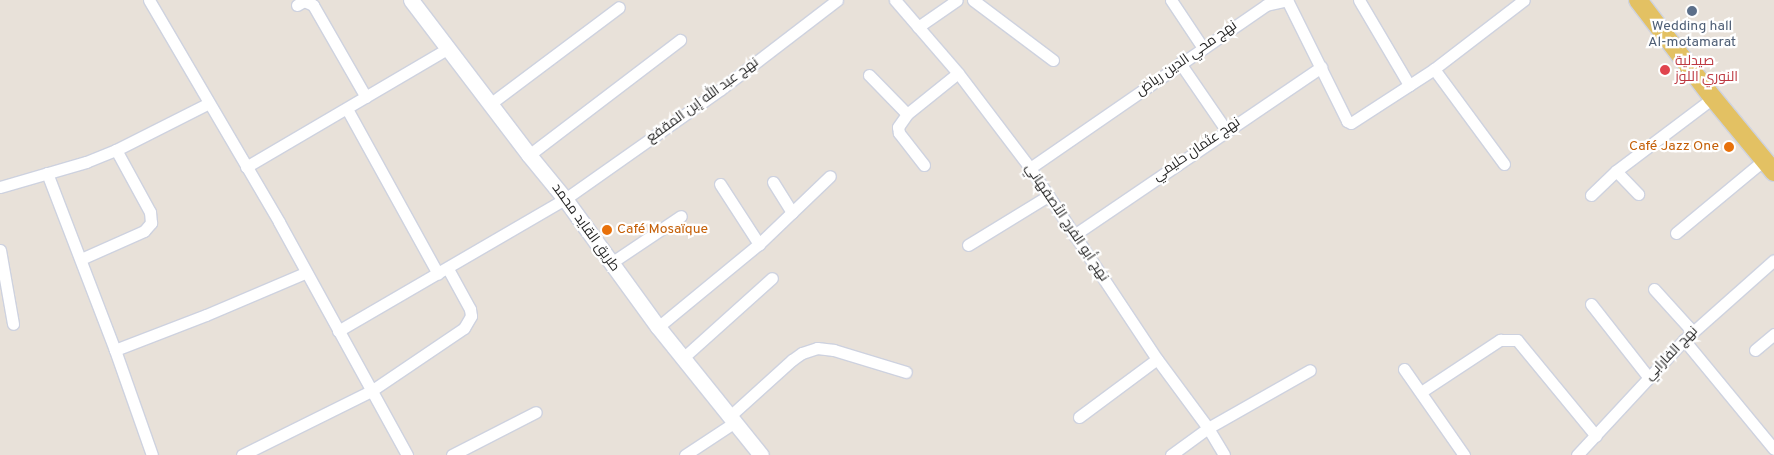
<!DOCTYPE html>
<html>
<head>
<meta charset="utf-8">
<style>
	body { margin:0 }
	#map { position:relative; width:1774px; height:455px; overflow:hidden; background:#e8e1d9; font-family:Overpass,Cairo,sans-serif }
	div>[style] { position:absolute }
	[style*='--x'] { left:calc(var(--x)*1px); top:calc(var(--y)*1px); width:calc(var(--w)*1px); rotate:calc(var(--a)*1deg) }
	.roads { filter:drop-shadow(1px 0 #ced2df) drop-shadow(-1px 0 #ced2df) drop-shadow(0 1px #ced2df) drop-shadow(0 -1px #ced2df) }
	.minor>* { height:11px; margin:-5.5px; padding:0 5.5px; transform-origin:5.5px; border-radius:5.5px; background:#fff }
	.secondary>* { height:15px; margin:-7.5px; padding:0 7.5px; transform-origin:7.5px; border-radius:7.5px; background:#fff }
	.primary>* { height:18px; margin:-9px; padding:0 9px; transform-origin:9px; border-radius:9px; background:#e3c163 }
	.dots>* { width:14px; height:14px; translate:-50% -50%; box-sizing:border-box; border:2px solid #fff; border-radius:50% }
	span { translate:-50% -50%; white-space:nowrap; text-align:center; line-height:1.15; -webkit-text-stroke:4.5px #fff; paint-order:stroke }
	.service-label { font-size:14px; color:#4e5e75 }
	.street-label { font-size:14px; color:#262626 }
	.health-label { font-size:14px; color:#be3a42 }
	.left { translate:0 -50%; text-align:left }
	.food-label { font-size:14px; color:#c56008 }
	.right { translate:-100% -50%; text-align:right }
</style>
</head>
<body>
<div id="map">
	<div class="roads">
		<div class="minor">
			<div style="--x:149;--y:0;--w:257;--a:59.6"></div>
			<div style="--x:279;--y:222;--w:266;--a:61.2"></div>
			<div style="--x:895;--y:0;--w:96;--a:49.2"></div>
			<div style="--x:958;--y:73;--w:119;--a:52.8"></div>
			<div style="--x:1030;--y:168;--w:229;--a:56.4"></div>
			<div style="--x:1157;--y:359;--w:86;--a:53.5"></div>
			<div style="--x:1208;--y:428;--w:31;--a:59"></div>
			<div style="--x:973;--y:0;--w:100;--a:36.9"></div>
			<div style="--x:1171;--y:0;--w:58;--a:56.3"></div>
			<div style="--x:1359;--y:0;--w:99;--a:59.5"></div>
			<div style="--x:297;--y:5;--w:8;--a:-30"></div>
			<div style="--x:304;--y:1;--w:10;--a:24"></div>
			<div style="--x:313;--y:5;--w:106;--a:60.1"></div>
			<div style="--x:918;--y:27;--w:47;--a:-34.7"></div>
			<div style="--x:1180;--y:63;--w:81;--a:55.5"></div>
			<div style="--x:1434;--y:69;--w:118;--a:53.6"></div>
			<div style="--x:869;--y:75;--w:54;--a:45.7"></div>
			<div style="--x:490;--y:104;--w:161;--a:-36.9"></div>
			<div style="--x:347;--y:109;--w:188;--a:61.1"></div>
			<div style="--x:529;--y:155;--w:190;--a:-37.3"></div>
			<div style="--x:924;--y:165;--w:41;--a:-128"></div>
			<div style="--x:899;--y:133;--w:6;--a:-99"></div>
			<div style="--x:898;--y:127;--w:16;--a:-55"></div>
			<div style="--x:907;--y:114;--w:65;--a:-38.8"></div>
			<div style="--x:246;--y:167;--w:233;--a:-30.4"></div>
			<div style="--x:1030;--y:168;--w:287;--a:-34.6"></div>
			<div style="--x:1266;--y:5;--w:22;--a:-13"></div>
			<div style="--x:1287;--y:0;--w:135;--a:63.6"></div>
			<div style="--x:1347;--y:121;--w:4;--a:27"></div>
			<div style="--x:1351;--y:123;--w:99;--a:-33"></div>
			<div style="--x:1434;--y:69;--w:113;--a:-37.5"></div>
			<div style="--x:1616;--y:171;--w:32;--a:46"></div>
			<div style="--x:47;--y:173;--w:190;--a:69"></div>
			<div style="--x:115;--y:350;--w:111;--a:70.6"></div>
			<div style="--x:773;--y:182;--w:36;--a:58"></div>
			<div style="--x:720;--y:184;--w:72;--a:57"></div>
			<div style="--x:0;--y:187;--w:90;--a:-16.2"></div>
			<div style="--x:86;--y:162;--w:32;--a:-22"></div>
			<div style="--x:116;--y:150;--w:104;--a:-26.8"></div>
			<div style="--x:1591;--y:195;--w:35;--a:-44"></div>
			<div style="--x:1616;--y:171;--w:121;--a:-37"></div>
			<div style="--x:1676;--y:233;--w:114;--a:-39.7"></div>
			<div style="--x:1074;--y:235;--w:299;--a:-34.2"></div>
			<div style="--x:968;--y:245;--w:94;--a:-31.5"></div>
			<div style="--x:0;--y:250;--w:75;--a:80"></div>
			<div style="--x:81;--y:259;--w:69;--a:-24"></div>
			<div style="--x:144;--y:231;--w:11;--a:-49"></div>
			<div style="--x:151;--y:223;--w:11;--a:-95"></div>
			<div style="--x:150;--y:212;--w:71;--a:-118.7"></div>
			<div style="--x:611;--y:263;--w:84;--a:-33.9"></div>
			<div style="--x:1654;--y:289;--w:58;--a:47.8"></div>
			<div style="--x:1591;--y:304;--w:94;--a:51.9"></div>
			<div style="--x:658;--y:327;--w:131;--a:-39.4"></div>
			<div style="--x:759;--y:244;--w:98;--a:-43.8"></div>
			<div style="--x:338;--y:331;--w:263;--a:-30.2"></div>
			<div style="--x:565;--y:199;--w:191;--a:-35.2"></div>
			<div style="--x:721;--y:89;--w:146;--a:-37.5"></div>
			<div style="--x:1684;--y:340;--w:141;--a:50.5"></div>
			<div style="--x:115;--y:350;--w:97;--a:-21"></div>
			<div style="--x:206;--y:315;--w:108;--a:-23"></div>
			<div style="--x:1755;--y:350;--w:25;--a:-40"></div>
			<div style="--x:684;--y:357;--w:118;--a:-41.9"></div>
			<div style="--x:1404;--y:369;--w:105;--a:55.1"></div>
			<div style="--x:1421;--y:392;--w:95;--a:-33.4"></div>
			<div style="--x:1500;--y:340;--w:17;--a:0"></div>
			<div style="--x:1517;--y:340;--w:124;--a:50.5"></div>
			<div style="--x:730;--y:416;--w:84;--a:-42.1"></div>
			<div style="--x:792;--y:360;--w:12;--a:-35"></div>
			<div style="--x:802;--y:353;--w:16;--a:-18"></div>
			<div style="--x:817;--y:348;--w:17;--a:7"></div>
			<div style="--x:834;--y:350;--w:75;--a:17"></div>
			<div style="--x:1079;--y:417;--w:97;--a:-36.6"></div>
			<div style="--x:242;--y:455;--w:144;--a:-26.4"></div>
			<div style="--x:371;--y:391;--w:112;--a:-34.1"></div>
			<div style="--x:464;--y:328;--w:14;--a:-60"></div>
			<div style="--x:471;--y:316;--w:7;--a:-98"></div>
			<div style="--x:470;--y:309;--w:46;--a:-118.8"></div>
			<div style="--x:452;--y:455;--w:94;--a:-27.1"></div>
			<div style="--x:685;--y:455;--w:60;--a:-33.4"></div>
			<div style="--x:1171;--y:455;--w:46;--a:-36.1"></div>
			<div style="--x:1208;--y:428;--w:117;--a:-29.6"></div>
			<div style="--x:1577;--y:455;--w:157;--a:-47.1"></div>
			<div style="--x:1684;--y:340;--w:120;--a:-41.6"></div>
		</div>
		<div class="secondary">
			<div style="--x:411;--y:0;--w:195;--a:52.7"></div>
			<div style="--x:529;--y:155;--w:57;--a:50.7"></div>
			<div style="--x:565;--y:199;--w:158;--a:54"></div>
			<div style="--x:658;--y:327;--w:164;--a:51.2"></div>
		</div>
		<div class="primary">
			<div style="--x:1638;--y:0;--w:123;--a:52.6"></div>
			<div style="--x:1713;--y:98;--w:96;--a:50.5"></div>
		</div>
	</div>
	<div class="dots">
		<div style="left:1692px;top:11px;background:#5c6f8a"></div>
		<div style="left:1665px;top:70px;background:#e0444e"></div>
		<div style="left:1729px;top:147px;background:#e8710a"></div>
		<div style="left:607px;top:230px;background:#e8710a"></div>
	</div>
	<div class="service-label">
		<span style="left:1692px;top:35px">Wedding hall<br>Al-motamarat</span>
	</div>
	<div class="street-label">
		<span style="left:1187px;top:59px;rotate:-35deg">نهج محي الدين رياض</span>
		<span style="left:703px;top:101px;rotate:-36deg">نهج عبد الله إبن المقفع</span>
		<span style="left:1197px;top:150px;rotate:-34deg">نهج عثمان حليمي</span>
		<span style="left:1066px;top:223px;rotate:56deg">نهج أبو الفرج الأصفهاني</span>
		<span style="left:585px;top:228px;rotate:54deg">طريق القايد محمد</span>
		<span style="left:1672px;top:354px;rotate:-46deg">نهج الفارابي</span>
	</div>
	<div class="health-label">
		<span class="left" style="left:1675px;top:70px">صيدلية<br>النوري اللوز</span>
	</div>
	<div class="food-label">
		<span class="right" style="left:1719px;top:147px">Café Jazz One</span>
		<span class="left" style="left:617px;top:230px">Café Mosaïque</span>
	</div>
</div>
</body>
</html>
